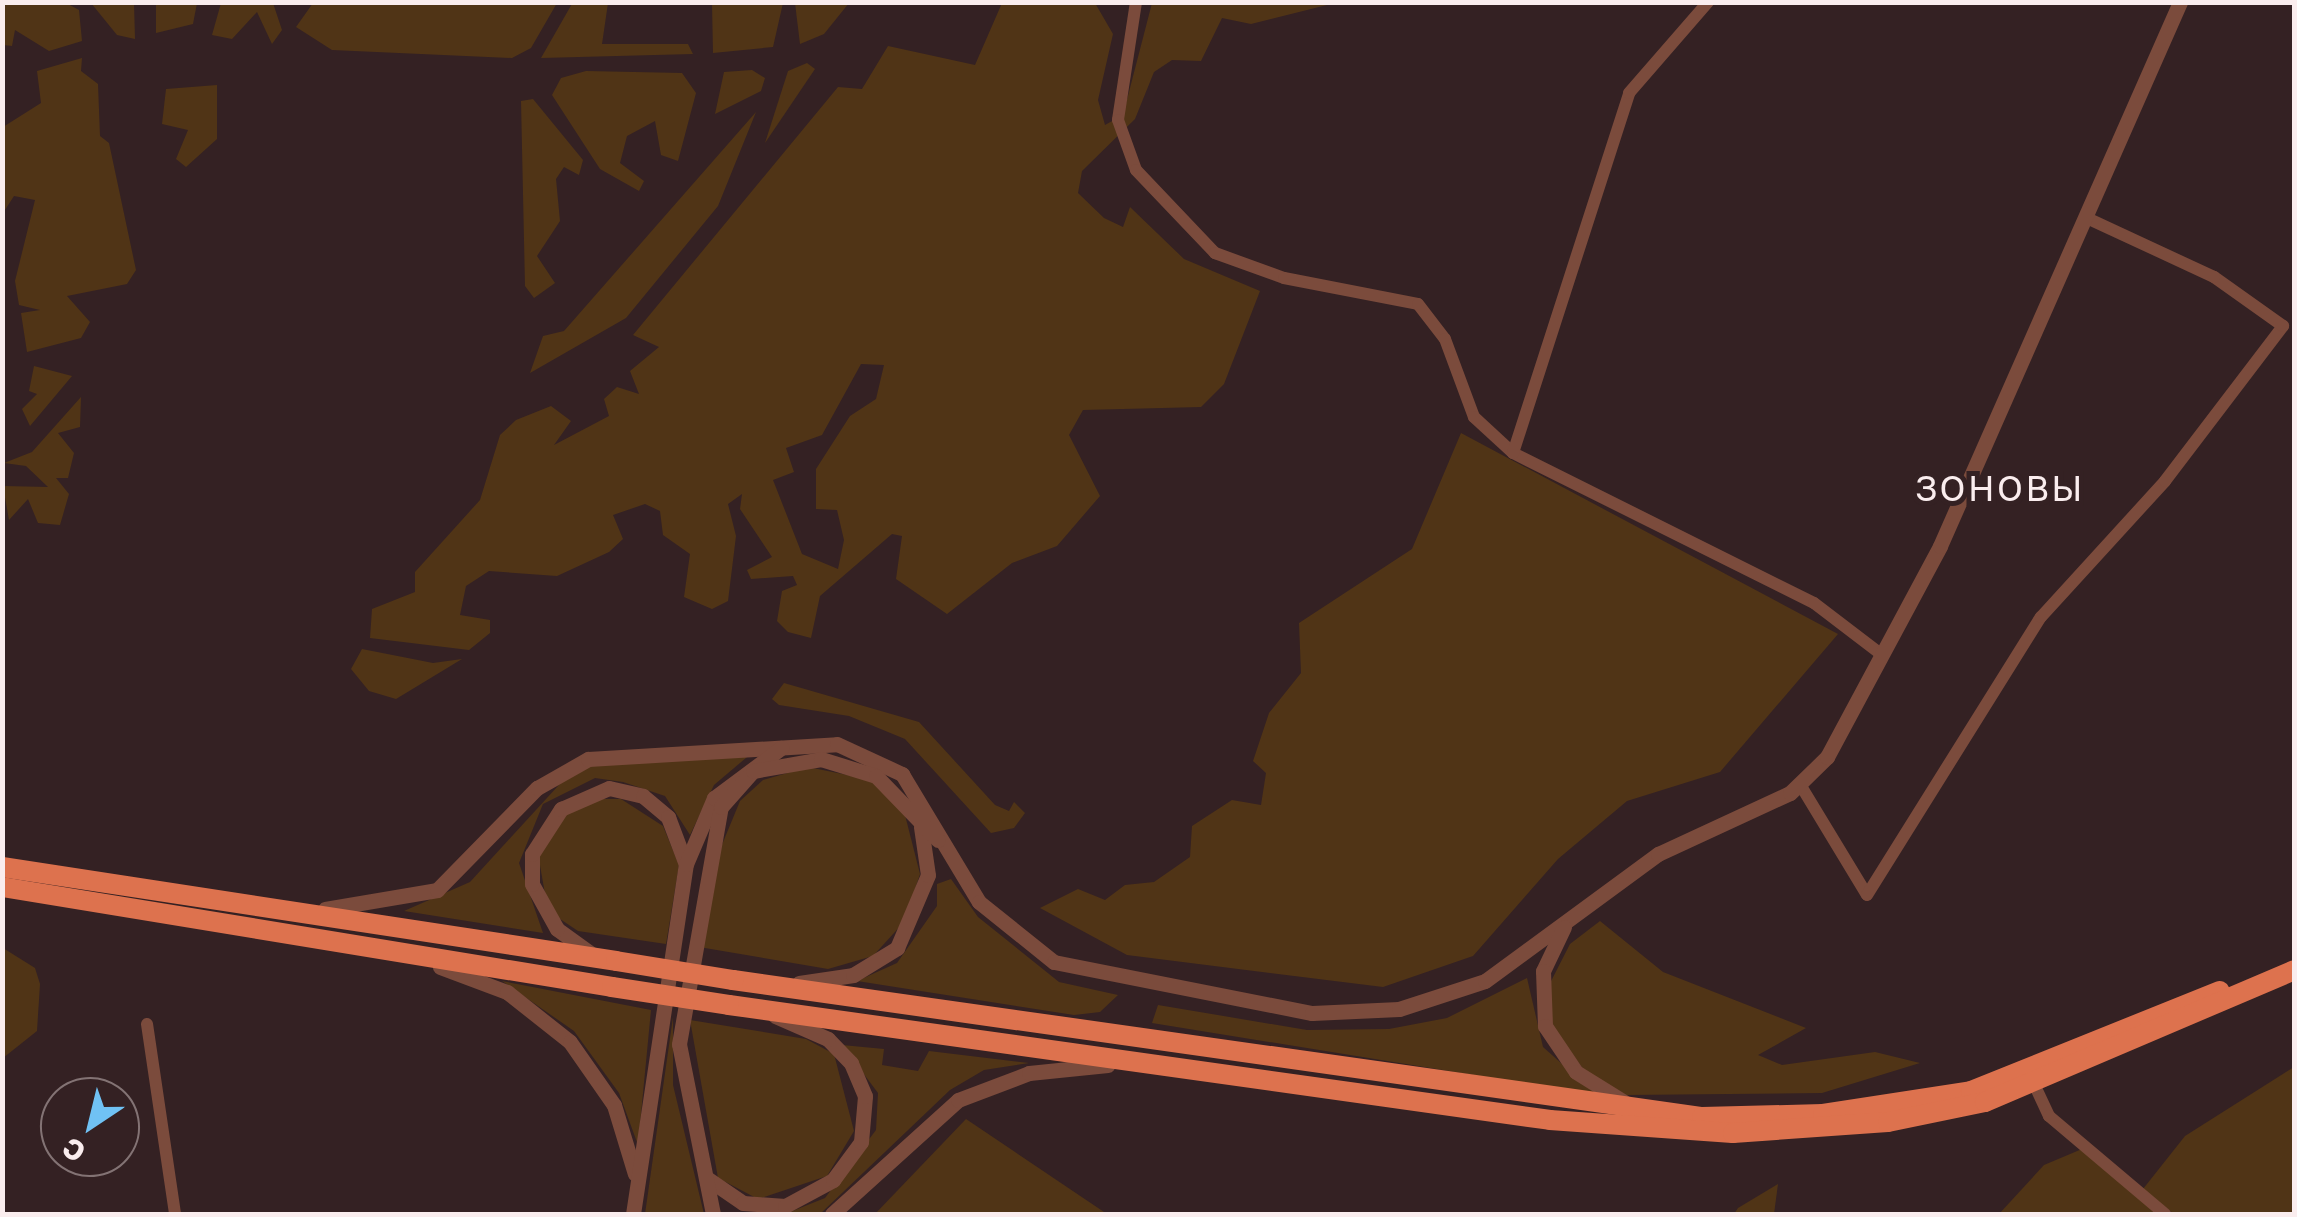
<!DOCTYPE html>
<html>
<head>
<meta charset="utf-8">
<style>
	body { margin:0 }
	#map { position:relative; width:2297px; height:1217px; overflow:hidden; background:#342123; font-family:"Golos Text",sans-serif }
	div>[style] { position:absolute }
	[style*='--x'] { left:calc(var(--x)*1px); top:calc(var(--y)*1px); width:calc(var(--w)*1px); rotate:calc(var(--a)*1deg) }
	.green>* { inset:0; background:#503416 }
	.minor>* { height:12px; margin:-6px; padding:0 6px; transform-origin:6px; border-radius:6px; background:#7b4b3c }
	.tertiary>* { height:15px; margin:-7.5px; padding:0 7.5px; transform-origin:7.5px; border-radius:7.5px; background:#7b4b3c }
	.trunk>* { height:20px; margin:-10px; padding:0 10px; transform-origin:10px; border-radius:10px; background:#dd724e }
	.trunk-bridge>* { height:20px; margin:-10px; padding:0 10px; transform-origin:10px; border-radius:10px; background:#dd724e }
	span { translate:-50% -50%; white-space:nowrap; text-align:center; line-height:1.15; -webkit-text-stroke:10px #342123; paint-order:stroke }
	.neighbourhood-label { font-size:35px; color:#faedee; letter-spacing:2.5px }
	.frame { position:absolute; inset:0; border:5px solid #faedee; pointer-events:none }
	.north { position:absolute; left:40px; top:1077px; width:100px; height:100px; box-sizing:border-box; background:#342123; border:2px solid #837374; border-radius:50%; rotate:215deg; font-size:28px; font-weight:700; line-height:40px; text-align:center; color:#faedee }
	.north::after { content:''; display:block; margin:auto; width:35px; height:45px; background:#70c2f4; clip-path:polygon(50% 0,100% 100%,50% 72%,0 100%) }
</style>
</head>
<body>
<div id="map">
	<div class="green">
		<div style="clip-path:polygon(573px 2px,608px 3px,602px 44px,688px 44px,693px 54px,541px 58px)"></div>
		<div style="clip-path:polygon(2px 3px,66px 3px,79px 10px,82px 41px,49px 51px,15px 30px,12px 46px,3px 45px)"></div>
		<div style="clip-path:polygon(91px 3px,134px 3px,135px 39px,117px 35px)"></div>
		<div style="clip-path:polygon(156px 3px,197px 3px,193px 24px,156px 33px)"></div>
		<div style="clip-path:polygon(221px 3px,273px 3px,282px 30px,272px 44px,257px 12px,232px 39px,212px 35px)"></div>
		<div style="clip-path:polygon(313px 3px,313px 2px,557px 3px,531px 48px,512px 58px,332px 50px,296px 27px)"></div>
		<div style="clip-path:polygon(712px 3px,783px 3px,773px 47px,713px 53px)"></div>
		<div style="clip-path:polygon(795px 3px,795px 2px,849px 3px,824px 34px,800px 44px)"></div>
		<div style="clip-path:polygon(evenodd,1002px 3px,1095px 3px,1113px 34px,1098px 100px,1105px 125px,1123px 115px,1152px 3px,1335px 3px,1251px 24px,1222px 18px,1201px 61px,1172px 60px,1154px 72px,1135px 119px,1082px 171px,1078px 193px,1104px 218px,1123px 227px,1130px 207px,1184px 259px,1260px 291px,1224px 384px,1201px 407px,1083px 410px,1069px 435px,1100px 496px,1057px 546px,1012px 563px,947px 614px,896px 579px,902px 536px,892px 534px,820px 596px,811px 638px,788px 632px,777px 621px,782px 591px,797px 585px,793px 576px,751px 579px,747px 570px,772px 557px,740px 509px,742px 494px,728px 504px,736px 536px,728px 601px,712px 609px,684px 597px,690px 554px,663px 535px,660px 511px,645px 504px,613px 515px,623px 539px,609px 552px,557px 576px,489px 571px,466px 586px,460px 615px,490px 620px,490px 633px,469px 650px,370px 638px,372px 609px,415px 592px,415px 572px,480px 500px,500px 435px,516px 420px,551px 406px,571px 421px,554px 445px,609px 416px,604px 399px,617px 387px,639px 394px,630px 371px,659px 347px,633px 335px,838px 87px,862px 89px,888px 46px,975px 65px,1002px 3px,861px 364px,884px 365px,876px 399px,850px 416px,816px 469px,816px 509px,837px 510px,844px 540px,838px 569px,802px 554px,773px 480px,794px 472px,786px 448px,822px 435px,861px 364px)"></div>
		<div style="clip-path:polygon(82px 58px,81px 71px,98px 84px,100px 136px,109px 143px,136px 270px,127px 284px,67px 296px,90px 322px,81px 338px,27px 352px,21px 313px,40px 310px,19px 305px,15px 281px,35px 200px,14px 196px,3px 213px,3px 127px,41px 103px,37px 71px)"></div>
		<div style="clip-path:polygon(807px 63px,815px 69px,765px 143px,788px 71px)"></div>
		<div style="clip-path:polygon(752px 70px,765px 78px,761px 91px,715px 114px,724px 72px)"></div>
		<div style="clip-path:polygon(586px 71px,682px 73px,696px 93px,678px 161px,661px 155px,655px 121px,627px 136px,620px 163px,644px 181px,639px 191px,600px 169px,552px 95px,561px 78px)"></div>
		<div style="clip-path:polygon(217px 85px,217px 139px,186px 167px,176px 159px,188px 130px,162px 124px,166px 89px)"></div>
		<div style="clip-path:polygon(533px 99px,583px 160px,579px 175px,564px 167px,556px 179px,560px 221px,537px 256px,555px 283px,534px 298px,525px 286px,521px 101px)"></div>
		<div style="clip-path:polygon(756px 112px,718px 206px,626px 318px,530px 373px,543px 336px,564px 331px)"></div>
		<div style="clip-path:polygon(34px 366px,72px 376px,30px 426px,22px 409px,37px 394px,29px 391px)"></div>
		<div style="clip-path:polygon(81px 397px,80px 427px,58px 433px,74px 453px,68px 478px,56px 478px,69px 494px,60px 525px,38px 523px,28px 499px,9px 520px,3px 486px,48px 487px,26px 466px,4px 463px,32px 452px)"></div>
		<div style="clip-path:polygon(1461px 433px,1838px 634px,1720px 772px,1627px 801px,1558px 859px,1473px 956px,1383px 987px,1127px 955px,1040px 908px,1078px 889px,1105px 900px,1125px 885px,1154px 882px,1190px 857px,1192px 826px,1232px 800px,1261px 805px,1266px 773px,1253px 761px,1269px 713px,1301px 673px,1299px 623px,1412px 549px)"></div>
		<div style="clip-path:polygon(362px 649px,433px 663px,462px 659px,396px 699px,369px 691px,351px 669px)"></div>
		<div style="clip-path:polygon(784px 683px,919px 722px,995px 805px,1009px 811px,1014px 802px,1025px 813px,1014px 828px,991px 833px,905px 739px,849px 716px,779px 705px,772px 699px)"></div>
		<div style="clip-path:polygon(753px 752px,714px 785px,690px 835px,665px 796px,623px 782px,595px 778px,543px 804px,519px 863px,543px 933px,404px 911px,470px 882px,568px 775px,596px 763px)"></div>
		<div style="clip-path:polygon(808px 767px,872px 780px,905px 815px,920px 874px,904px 922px,873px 956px,828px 969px,699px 947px,714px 864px,740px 801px,763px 780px)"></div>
		<div style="clip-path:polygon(601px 799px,621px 799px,663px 826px,679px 865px,666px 944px,578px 931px,548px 911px,538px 854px,562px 816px)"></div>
		<div style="clip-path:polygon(951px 879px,978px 917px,1059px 982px,1118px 995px,1100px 1012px,1074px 1015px,857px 981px,897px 963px,937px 906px,937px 884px)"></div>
		<div style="clip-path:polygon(1600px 921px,1663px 972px,1806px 1028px,1758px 1055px,1782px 1065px,1875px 1052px,1920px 1063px,1822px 1093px,1626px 1095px,1587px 1074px,1551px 1026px,1546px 991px,1570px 944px)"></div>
		<div style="clip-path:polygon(3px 948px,35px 968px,40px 984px,37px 1031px,3px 1058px)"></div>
		<div style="clip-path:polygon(1527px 978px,1543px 1047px,1597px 1095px,1152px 1023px,1158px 1005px,1307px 1030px,1389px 1029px,1447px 1018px)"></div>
		<div style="clip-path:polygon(502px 981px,651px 1010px,638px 1145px,619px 1093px,574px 1031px)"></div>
		<div style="clip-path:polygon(673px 1017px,673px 1085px,704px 1214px,645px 1214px)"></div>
		<div style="clip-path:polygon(690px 1020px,806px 1039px,834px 1054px,854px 1131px,827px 1176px,758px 1199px,718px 1178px)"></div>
		<div style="clip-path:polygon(842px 1045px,884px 1049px,882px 1065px,918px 1071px,929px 1051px,1029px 1063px,984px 1070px,950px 1090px,820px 1214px,785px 1214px,825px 1198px,876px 1130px,878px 1093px)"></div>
		<div style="clip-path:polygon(2294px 1067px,2294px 1214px,2174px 1214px,2143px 1189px,2185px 1136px)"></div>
		<div style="clip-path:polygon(966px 1119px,1107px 1214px,875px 1214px)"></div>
		<div style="clip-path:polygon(2082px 1149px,2159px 1214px,1999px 1214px,2044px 1165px)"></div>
		<div style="clip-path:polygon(1778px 1184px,1774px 1214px,1734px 1214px,1738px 1208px)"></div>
	</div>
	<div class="minor">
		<div style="--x:1136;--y:2;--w:119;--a:98.7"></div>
		<div style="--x:1118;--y:120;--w:53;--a:70.2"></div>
		<div style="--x:1136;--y:170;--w:115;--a:46.4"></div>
		<div style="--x:1215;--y:253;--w:73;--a:19.9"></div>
		<div style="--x:1284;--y:278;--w:136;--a:11"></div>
		<div style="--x:1418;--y:304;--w:44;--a:52.4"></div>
		<div style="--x:1445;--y:339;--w:83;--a:69.6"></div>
		<div style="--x:1474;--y:417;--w:53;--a:42.7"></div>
		<div style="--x:1513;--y:453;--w:336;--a:26.5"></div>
		<div style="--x:1814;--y:603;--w:84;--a:37.3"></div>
		<div style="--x:1513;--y:453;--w:378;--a:-72.1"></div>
		<div style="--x:1629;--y:93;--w:121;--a:-49"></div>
		<div style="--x:1801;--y:786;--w:127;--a:58.8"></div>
		<div style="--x:1867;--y:895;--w:328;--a:-58"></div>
		<div style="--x:2041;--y:617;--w:184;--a:-47.6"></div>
		<div style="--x:2165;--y:481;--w:195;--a:-52.7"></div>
		<div style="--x:2283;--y:326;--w:85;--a:-144.6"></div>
		<div style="--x:2214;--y:277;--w:142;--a:-155.1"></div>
		<div style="--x:147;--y:1024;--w:192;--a:81.6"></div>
		<div style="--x:2035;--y:1086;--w:33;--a:65"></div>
		<div style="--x:2049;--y:1116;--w:152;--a:40.2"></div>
	</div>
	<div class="tertiary">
		<div style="--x:325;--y:909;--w:114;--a:-9.6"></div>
		<div style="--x:437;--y:890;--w:143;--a:-45.6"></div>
		<div style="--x:537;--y:788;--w:59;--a:-29.6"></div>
		<div style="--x:588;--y:759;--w:249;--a:-3.4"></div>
		<div style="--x:837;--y:744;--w:72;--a:24.8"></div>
		<div style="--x:902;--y:774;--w:149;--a:59"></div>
		<div style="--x:979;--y:902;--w:96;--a:38.7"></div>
		<div style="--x:1054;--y:962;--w:263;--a:11.2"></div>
		<div style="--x:1312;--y:1013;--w:87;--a:-2.6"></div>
		<div style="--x:1399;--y:1009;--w:90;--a:-18"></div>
		<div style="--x:1485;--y:981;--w:215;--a:-36.3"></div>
		<div style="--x:1658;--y:854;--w:145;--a:-24.8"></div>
		<div style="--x:1790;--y:793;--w:52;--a:-44.2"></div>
		<div style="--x:1827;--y:757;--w:239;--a:-61.8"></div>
		<div style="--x:1940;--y:546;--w:595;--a:-66.19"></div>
		<div style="--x:1564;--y:927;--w:49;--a:115.5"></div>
		<div style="--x:1543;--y:971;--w:55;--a:87.9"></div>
		<div style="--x:1545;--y:1026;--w:55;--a:56"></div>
		<div style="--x:1576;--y:1072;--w:57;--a:32"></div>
		<div style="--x:593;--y:955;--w:44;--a:-144.2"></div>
		<div style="--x:557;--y:929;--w:51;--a:-119.1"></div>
		<div style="--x:532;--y:884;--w:30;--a:-90"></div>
		<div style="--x:532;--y:854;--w:54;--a:-57.2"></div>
		<div style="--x:561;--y:809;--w:52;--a:-23.6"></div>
		<div style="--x:609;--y:788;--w:35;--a:13"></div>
		<div style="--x:643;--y:796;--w:33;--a:40"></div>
		<div style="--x:668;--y:817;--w:48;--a:69.3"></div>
		<div style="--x:440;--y:967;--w:72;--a:20.5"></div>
		<div style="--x:507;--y:992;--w:80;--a:38.4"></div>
		<div style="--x:570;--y:1042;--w:77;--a:55.1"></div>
		<div style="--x:614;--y:1105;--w:72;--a:73.1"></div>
		<div style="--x:799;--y:983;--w:55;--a:-8.4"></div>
		<div style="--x:853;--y:975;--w:52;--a:-31.5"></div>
		<div style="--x:897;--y:948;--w:79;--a:-67"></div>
		<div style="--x:928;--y:875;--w:49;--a:-98.3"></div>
		<div style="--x:708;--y:1179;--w:42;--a:34.4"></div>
		<div style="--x:743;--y:1203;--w:42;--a:4.1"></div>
		<div style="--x:785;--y:1206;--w:55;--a:-28.4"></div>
		<div style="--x:833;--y:1180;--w:47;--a:-53.6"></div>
		<div style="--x:861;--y:1142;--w:46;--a:-85"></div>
		<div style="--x:865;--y:1096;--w:36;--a:-113"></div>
		<div style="--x:851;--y:1063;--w:33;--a:-134"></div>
		<div style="--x:828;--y:1039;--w:58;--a:-156.5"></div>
		<div style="--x:633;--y:1214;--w:354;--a:-81.4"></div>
		<div style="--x:686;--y:864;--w:72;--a:-67"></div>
		<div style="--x:714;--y:798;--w:84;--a:-36.7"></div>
		<div style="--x:713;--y:1214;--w:173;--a:-101.3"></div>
		<div style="--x:679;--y:1044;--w:241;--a:-80"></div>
		<div style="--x:721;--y:807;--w:48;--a:-48.4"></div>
		<div style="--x:753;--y:771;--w:69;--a:-10"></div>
		<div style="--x:821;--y:759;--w:58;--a:17.2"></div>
		<div style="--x:876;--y:776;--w:89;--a:45.9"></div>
		<div style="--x:832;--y:1214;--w:170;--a:-42.1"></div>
		<div style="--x:958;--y:1100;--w:76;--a:-20.8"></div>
		<div style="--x:1029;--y:1073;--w:79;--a:-5.8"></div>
	</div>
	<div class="trunk">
		<div style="--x:2;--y:867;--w:621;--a:8.7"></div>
		<div style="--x:2;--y:887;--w:618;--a:9.31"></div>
		<div style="--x:733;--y:980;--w:979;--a:8.05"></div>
		<div style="--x:1702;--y:1117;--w:121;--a:-1.4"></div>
		<div style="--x:1823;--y:1114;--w:150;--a:-8.8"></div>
		<div style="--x:1971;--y:1091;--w:268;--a:-21.9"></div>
		<div style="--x:729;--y:1005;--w:829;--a:7.97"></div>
		<div style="--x:1550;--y:1120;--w:183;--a:4.1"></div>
		<div style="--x:1733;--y:1133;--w:155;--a:-4.1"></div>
		<div style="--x:1888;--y:1122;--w:99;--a:-11.7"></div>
		<div style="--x:1985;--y:1102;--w:336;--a:-23.1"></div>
	</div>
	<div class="trunk-bridge">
		<div style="--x:616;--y:961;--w:119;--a:9.2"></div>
		<div style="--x:612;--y:987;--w:118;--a:8.7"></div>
	</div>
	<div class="neighbourhood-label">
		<span style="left:2000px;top:488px">ЗОНОВЫ</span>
	</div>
	<div class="frame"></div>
	<div class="north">С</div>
</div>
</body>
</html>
